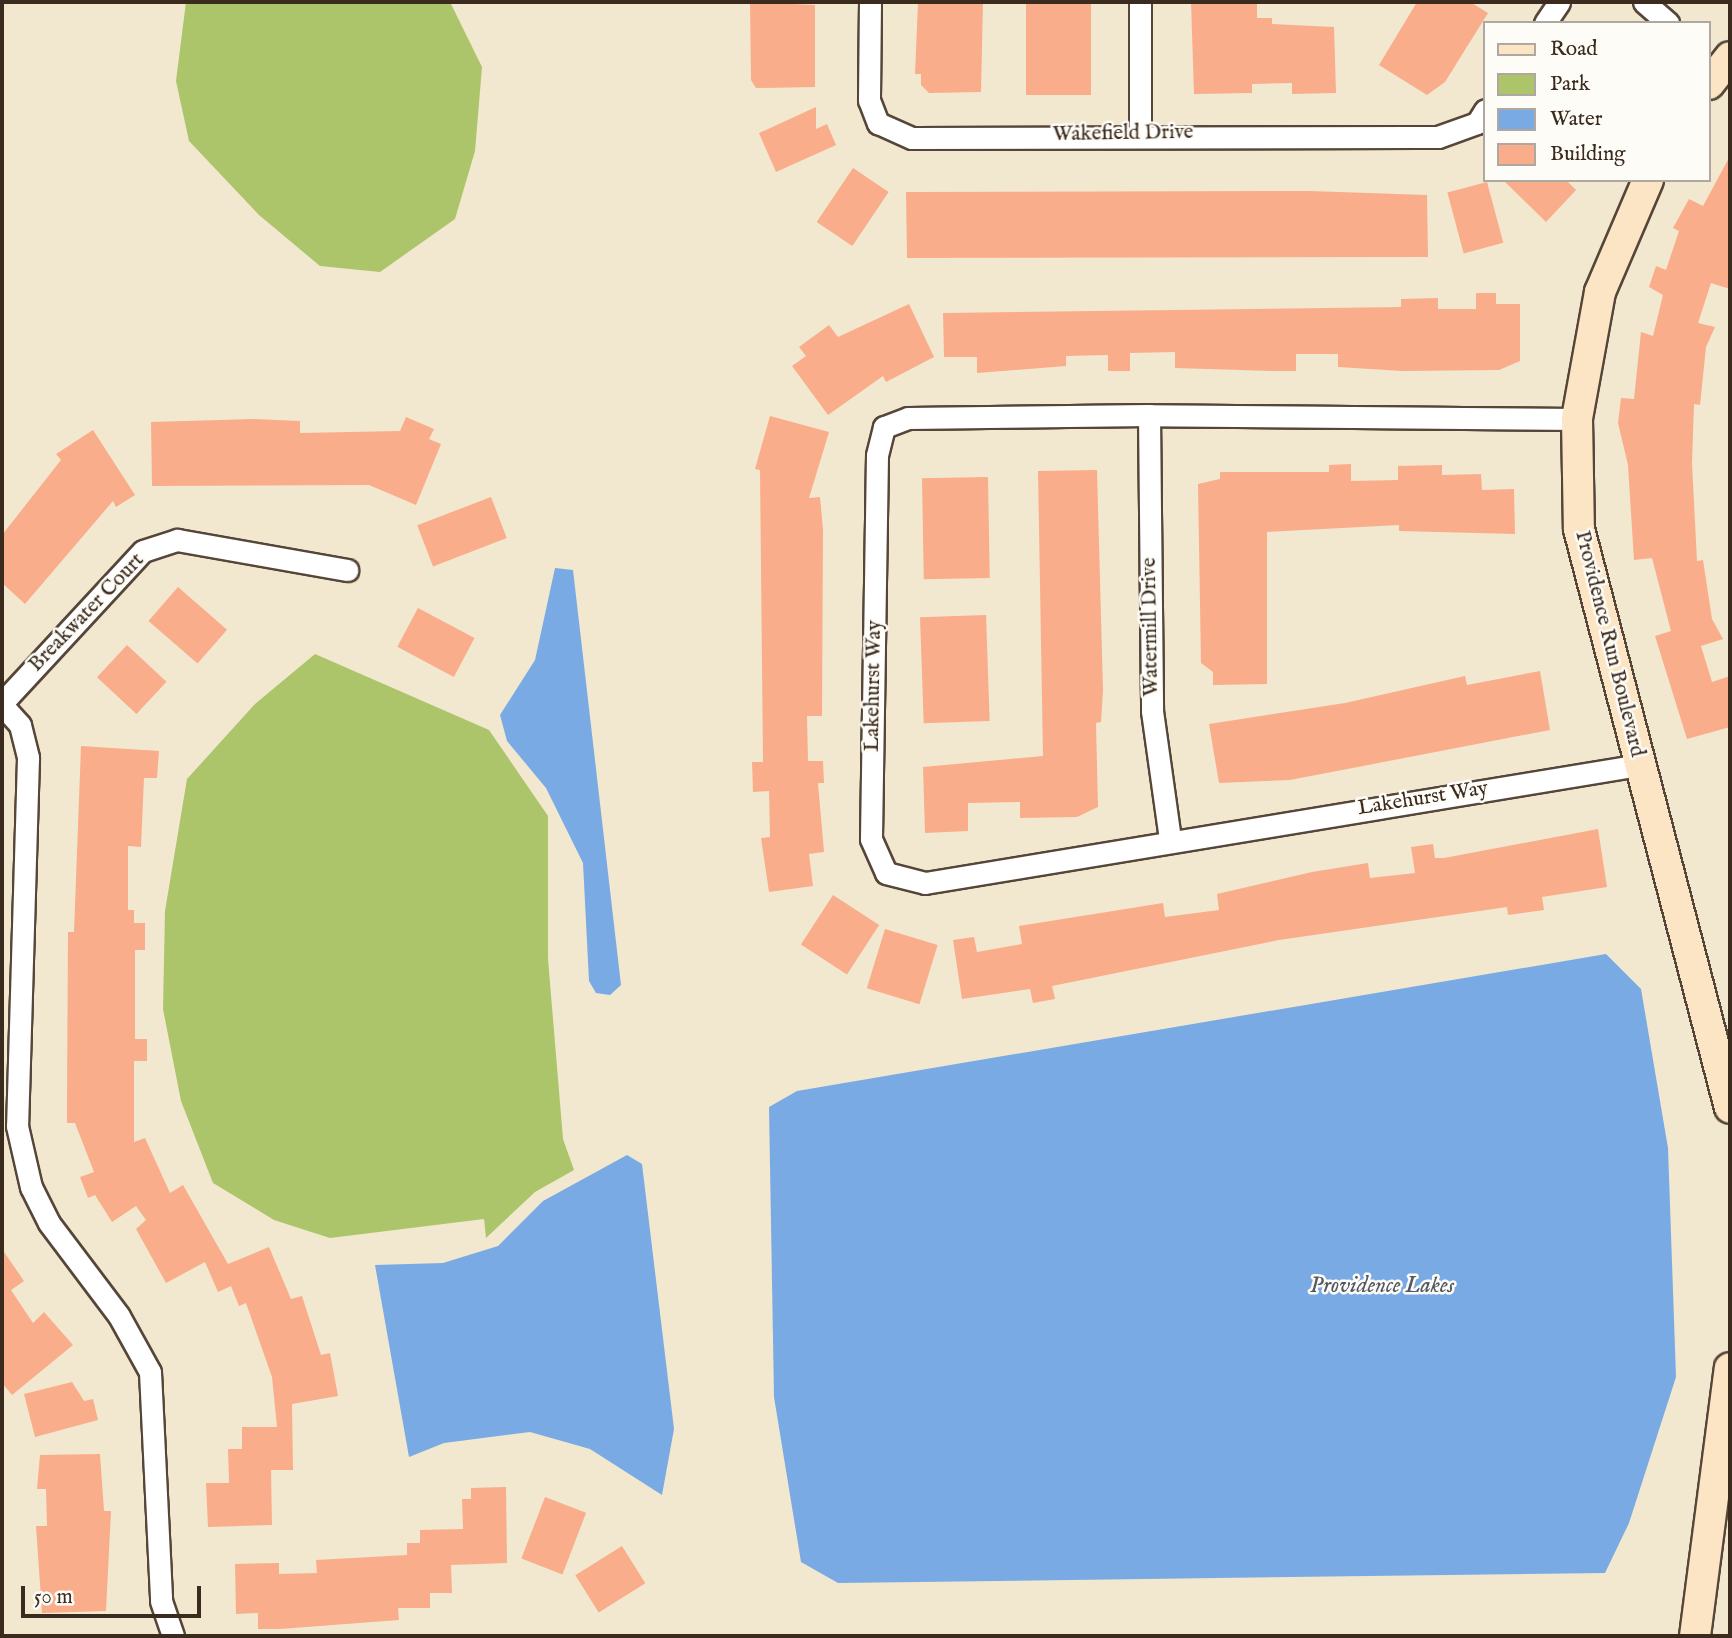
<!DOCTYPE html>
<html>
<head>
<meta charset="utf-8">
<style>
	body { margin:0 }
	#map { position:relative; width:1732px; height:1638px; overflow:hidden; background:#f1e8cf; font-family:"IM FELL English",serif }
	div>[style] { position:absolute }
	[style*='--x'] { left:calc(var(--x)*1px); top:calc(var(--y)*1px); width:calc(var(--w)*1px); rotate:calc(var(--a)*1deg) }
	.green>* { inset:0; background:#acc56b }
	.water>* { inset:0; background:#79aae4 }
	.building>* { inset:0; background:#faad8b; transform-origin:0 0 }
	.roads { filter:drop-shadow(2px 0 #564639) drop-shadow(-2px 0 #564639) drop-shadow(0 2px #564639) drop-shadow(0 -2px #564639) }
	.street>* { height:21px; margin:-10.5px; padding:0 10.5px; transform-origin:10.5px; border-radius:10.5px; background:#fff }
	.secondary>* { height:30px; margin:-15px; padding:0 15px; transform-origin:15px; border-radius:15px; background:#fce5c4 }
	span { translate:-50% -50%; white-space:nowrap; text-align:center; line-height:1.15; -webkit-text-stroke:5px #fdfcf7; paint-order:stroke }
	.street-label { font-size:21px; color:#3b2a1e }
	.water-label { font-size:23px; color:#515763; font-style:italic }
	.frame { position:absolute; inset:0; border:4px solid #3b2a1e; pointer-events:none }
	.legend { position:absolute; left:1483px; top:21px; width:228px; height:161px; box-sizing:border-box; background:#fdfcf7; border:2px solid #afa8a0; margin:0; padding:9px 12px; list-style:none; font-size:21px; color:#3b2a1e }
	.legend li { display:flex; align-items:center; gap:14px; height:35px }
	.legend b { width:35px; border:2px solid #afa8a0 }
	.scale { position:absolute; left:21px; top:1586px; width:180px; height:32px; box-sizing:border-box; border:4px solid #3b2a1e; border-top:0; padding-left:9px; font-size:21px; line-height:24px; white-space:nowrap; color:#3b2a1e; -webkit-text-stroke:5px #fdfcf7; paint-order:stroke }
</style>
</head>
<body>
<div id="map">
	<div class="green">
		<div style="clip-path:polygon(186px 2px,450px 2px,482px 67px,475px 151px,455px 219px,380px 272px,320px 266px,259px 215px,189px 141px,176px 81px)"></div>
		<div style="clip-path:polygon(315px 654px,489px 730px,548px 816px,548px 959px,563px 1139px,574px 1170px,535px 1192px,486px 1238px,484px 1219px,330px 1238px,274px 1220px,213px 1183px,181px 1101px,163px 1009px,165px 911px,187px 779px,255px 704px)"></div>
	</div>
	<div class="water">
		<div style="clip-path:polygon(555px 568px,573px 570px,621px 985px,610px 995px,596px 993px,589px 981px,583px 863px,546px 788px,507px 741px,500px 715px,535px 660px)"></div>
		<div style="clip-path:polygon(1606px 954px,1641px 989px,1668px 1148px,1676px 1377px,1629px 1523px,1605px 1573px,838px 1583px,801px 1562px,774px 1397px,769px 1107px,797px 1091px)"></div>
		<div style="clip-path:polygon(627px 1155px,642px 1164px,674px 1429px,662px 1495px,590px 1449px,530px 1432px,444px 1443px,409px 1457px,375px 1265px,443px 1263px,498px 1246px,543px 1201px)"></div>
	</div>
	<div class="building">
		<div style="clip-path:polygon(750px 2px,815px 5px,815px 87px,756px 88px,751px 80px)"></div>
		<div style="clip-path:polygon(918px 2px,983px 2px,981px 92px,929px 93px,921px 85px,921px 74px,915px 74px)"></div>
		<div style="left:1026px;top:2px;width:65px;height:93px"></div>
		<div style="clip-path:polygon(1191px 2px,1257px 2px,1257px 18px,1272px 18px,1272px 24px,1334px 27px,1336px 93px,1292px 94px,1292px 83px,1252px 84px,1252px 93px,1194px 94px)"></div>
		<div style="clip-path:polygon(1417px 2px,1470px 2px,1488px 13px,1445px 82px,1427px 95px,1379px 65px)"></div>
		<div style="clip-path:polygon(816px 107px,816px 129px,827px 124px,836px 145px,776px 172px,759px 133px)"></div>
		<div style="clip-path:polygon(1730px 156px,1730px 289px,1711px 283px,1698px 323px,1715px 327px,1706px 347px,1700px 405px,1694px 404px,1692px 463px,1697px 561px,1703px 560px,1712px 619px,1723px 639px,1701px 646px,1712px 682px,1730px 676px,1730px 727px,1687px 739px,1655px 636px,1671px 631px,1652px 558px,1634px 560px,1628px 465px,1618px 423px,1621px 398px,1634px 399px,1641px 332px,1653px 336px,1663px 295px,1649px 287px,1656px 266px,1666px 270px,1679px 231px,1673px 228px,1689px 199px,1703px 206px)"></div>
		<div style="left:853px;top:168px;width:43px;height:65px;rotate:34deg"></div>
		<div style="clip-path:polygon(1503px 180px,1566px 180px,1576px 190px,1546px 222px)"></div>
		<div style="left:1487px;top:182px;width:63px;height:41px;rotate:75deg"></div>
		<div style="clip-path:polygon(1309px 191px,1427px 195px,1428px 257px,907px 258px,906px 192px)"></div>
		<div style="clip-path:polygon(1476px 293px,1496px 293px,1496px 304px,1520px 304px,1520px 361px,1499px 370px,1402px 371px,1338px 367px,1338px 354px,1296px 354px,1296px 371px,1274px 371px,1175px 368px,1175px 352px,1130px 353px,1130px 371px,1108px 371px,1108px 355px,1066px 356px,1066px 366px,977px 373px,977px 357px,944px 357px,943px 313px,1401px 307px,1401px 299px,1438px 298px,1438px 309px,1476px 309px)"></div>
		<div style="clip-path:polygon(909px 304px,934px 357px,886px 382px,883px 376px,828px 415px,792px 366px,806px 356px,799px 347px,829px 325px,838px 337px)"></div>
		<div style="clip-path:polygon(770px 416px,829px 432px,809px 498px,820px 497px,823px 530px,822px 716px,807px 716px,808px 761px,823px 761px,824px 783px,818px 783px,824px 852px,809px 854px,813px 886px,769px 892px,761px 838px,770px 837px,769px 791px,753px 792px,752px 762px,763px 762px,760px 470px,755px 469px)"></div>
		<div style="clip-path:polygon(406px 417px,434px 429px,429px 439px,441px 444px,416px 505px,369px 485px,152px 486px,151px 422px,253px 419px,300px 421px,300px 433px,400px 431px)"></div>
		<div style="clip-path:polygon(93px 430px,135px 495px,116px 507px,113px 501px,25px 604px,2px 583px,2px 535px,61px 460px,56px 454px)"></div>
		<div style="clip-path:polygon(1351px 464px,1351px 481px,1398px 480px,1398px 466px,1442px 465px,1442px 475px,1481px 474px,1482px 490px,1514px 489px,1515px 534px,1399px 531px,1399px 525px,1267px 532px,1267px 684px,1213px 685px,1213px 672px,1201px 663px,1198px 484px,1220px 479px,1220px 472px,1329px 472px,1329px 465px)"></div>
		<div style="clip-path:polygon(1097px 470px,1103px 690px,1101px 722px,1096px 723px,1098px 807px,1077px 817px,1020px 818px,1020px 802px,968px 803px,968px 831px,925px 833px,923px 767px,1043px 756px,1038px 471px)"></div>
		<div style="left:988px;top:477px;width:101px;height:66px;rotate:89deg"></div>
		<div style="left:491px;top:497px;width:44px;height:79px;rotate:69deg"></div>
		<div style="left:178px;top:587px;width:65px;height:45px;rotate:41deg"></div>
		<div style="left:418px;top:608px;width:64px;height:44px;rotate:28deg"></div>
		<div style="left:986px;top:615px;width:106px;height:66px;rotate:88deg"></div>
		<div style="left:127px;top:645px;width:54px;height:44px;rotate:43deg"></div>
		<div style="clip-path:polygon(1540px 671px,1550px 730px,1290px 780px,1219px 783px,1209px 724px,1345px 703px,1465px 676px,1467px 685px)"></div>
		<div style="clip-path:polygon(81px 746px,159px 751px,157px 778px,144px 778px,141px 847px,128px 846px,128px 910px,134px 910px,134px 923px,145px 923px,145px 950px,135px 950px,135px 1039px,147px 1039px,147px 1061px,134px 1061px,134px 1142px,145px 1138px,170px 1193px,183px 1185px,228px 1264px,269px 1247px,291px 1299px,302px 1296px,321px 1355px,330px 1353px,338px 1396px,292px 1404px,293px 1470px,271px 1470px,272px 1525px,208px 1527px,206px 1483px,229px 1483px,228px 1449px,242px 1449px,242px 1427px,277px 1427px,272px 1377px,246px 1303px,239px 1306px,231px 1286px,218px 1292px,205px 1262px,166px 1283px,136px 1229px,146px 1220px,136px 1206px,112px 1222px,95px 1195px,88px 1198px,80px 1177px,94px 1172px,75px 1123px,67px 1123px,67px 1101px,68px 932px,74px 932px)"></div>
		<div style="clip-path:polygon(1598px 829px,1607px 887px,1542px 897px,1544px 910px,1508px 915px,1507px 907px,1279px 940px,1052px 986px,1055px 999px,1033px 1003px,1030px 989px,962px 999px,953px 940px,974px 937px,977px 952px,1022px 944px,1019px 926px,1163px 903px,1165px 917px,1219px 910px,1217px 894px,1312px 872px,1368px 863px,1370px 878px,1415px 873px,1411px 847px,1433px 844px,1435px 858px,1444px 858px)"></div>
		<div style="left:833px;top:895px;width:55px;height:59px;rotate:33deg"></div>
		<div style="left:885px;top:929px;width:55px;height:62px;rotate:17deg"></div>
		<div style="clip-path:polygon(2px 1249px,24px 1281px,11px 1290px,33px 1323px,44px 1312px,73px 1345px,12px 1395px,2px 1383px)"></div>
		<div style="clip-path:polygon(72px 1382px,84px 1401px,93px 1399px,98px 1420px,35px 1437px,24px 1394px)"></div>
		<div style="clip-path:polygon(100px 1454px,104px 1511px,111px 1511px,106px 1611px,42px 1613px,36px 1526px,47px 1526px,46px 1489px,37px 1489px,40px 1455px)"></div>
		<div style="clip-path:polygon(506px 1487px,507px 1563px,451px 1565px,452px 1593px,430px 1593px,430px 1608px,398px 1608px,399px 1620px,280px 1629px,258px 1629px,258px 1613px,236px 1614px,235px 1564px,279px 1563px,279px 1574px,317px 1573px,316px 1560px,407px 1555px,407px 1543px,420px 1543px,420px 1530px,463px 1529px,462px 1499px,471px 1499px,471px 1488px)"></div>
		<div style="left:545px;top:1497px;width:44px;height:66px;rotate:21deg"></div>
		<div style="left:622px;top:1546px;width:44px;height:55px;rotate:58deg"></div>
	</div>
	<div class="roads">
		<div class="street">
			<div style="--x:870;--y:2;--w:98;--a:90.6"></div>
			<div style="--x:869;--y:100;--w:25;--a:69"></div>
			<div style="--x:878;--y:123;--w:37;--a:24"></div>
			<div style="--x:912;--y:138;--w:526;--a:-0.11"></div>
			<div style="--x:1438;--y:137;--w:41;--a:-19.7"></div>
			<div style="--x:1477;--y:123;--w:15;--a:-58"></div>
			<div style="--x:1644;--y:2;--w:32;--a:41"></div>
			<div style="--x:1545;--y:23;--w:25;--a:-56"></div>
			<div style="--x:1140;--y:133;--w:131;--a:-90"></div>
			<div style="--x:1149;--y:415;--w:296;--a:89.4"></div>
			<div style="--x:1152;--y:711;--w:129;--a:82"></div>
			<div style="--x:1577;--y:419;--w:428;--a:-179.5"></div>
			<div style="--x:1149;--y:415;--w:241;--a:179.3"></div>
			<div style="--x:908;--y:418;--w:26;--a:159"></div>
			<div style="--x:884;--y:427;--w:29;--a:104"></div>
			<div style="--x:877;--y:455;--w:384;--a:90.9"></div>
			<div style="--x:871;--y:839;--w:37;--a:66"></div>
			<div style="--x:886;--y:873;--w:40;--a:14.4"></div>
			<div style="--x:925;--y:883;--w:724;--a:-9.38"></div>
			<div style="--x:2;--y:703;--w:207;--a:-47.2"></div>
			<div style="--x:143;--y:551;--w:36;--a:-18"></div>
			<div style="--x:177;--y:540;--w:173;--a:10"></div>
			<div style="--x:2;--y:705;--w:27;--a:48"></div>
			<div style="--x:20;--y:725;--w:34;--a:76"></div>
			<div style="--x:28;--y:758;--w:368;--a:91.7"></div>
			<div style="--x:17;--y:1126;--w:63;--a:77.1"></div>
			<div style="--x:31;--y:1187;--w:40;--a:63.4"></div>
			<div style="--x:49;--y:1223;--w:116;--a:53"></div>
			<div style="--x:119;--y:1316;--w:64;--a:61"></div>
			<div style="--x:150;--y:1372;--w:229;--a:87.2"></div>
			<div style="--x:161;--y:1601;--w:37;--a:71"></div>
		</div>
		<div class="secondary">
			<div style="--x:1709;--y:84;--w:34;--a:-52"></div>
			<div style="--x:1648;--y:180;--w:122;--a:113.2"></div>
			<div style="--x:1600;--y:292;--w:129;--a:100.3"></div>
			<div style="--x:1577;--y:419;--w:110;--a:89"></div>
			<div style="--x:1579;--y:529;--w:598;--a:75.38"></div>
			<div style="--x:1695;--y:1636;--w:270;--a:-82.6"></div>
		</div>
	</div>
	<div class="street-label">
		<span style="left:1123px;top:134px;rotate:-1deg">Wakefield Drive</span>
		<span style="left:87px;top:613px;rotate:-46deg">Breakwater Court</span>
		<span style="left:1151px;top:627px;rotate:-91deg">Watermill Drive</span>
		<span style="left:1609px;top:644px;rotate:76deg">Providence Run Boulevard</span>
		<span style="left:874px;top:686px;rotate:-89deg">Lakehurst Way</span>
		<span style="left:1423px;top:799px;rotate:-9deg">Lakehurst Way</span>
	</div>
	<div class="water-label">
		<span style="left:1382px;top:1286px">Providence Lakes</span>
	</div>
	<div class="frame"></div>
	<ul class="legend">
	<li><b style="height:9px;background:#fce5c4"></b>Road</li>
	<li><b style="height:19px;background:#acc56b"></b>Park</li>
	<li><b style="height:19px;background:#79aae4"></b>Water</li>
	<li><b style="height:19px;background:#faad8b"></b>Building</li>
	</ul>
	<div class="scale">50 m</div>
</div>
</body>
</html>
